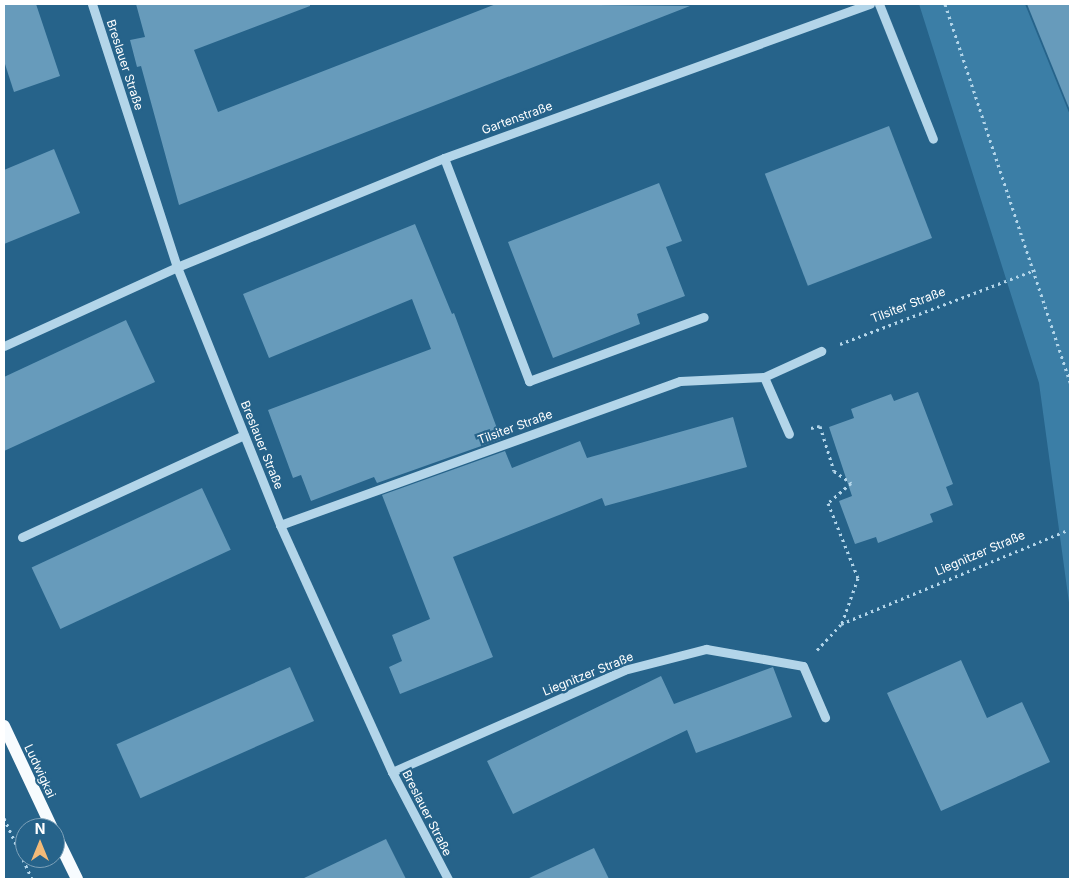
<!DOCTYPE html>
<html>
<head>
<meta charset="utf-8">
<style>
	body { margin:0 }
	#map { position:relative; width:1074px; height:883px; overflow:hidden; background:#26638a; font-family:Inter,sans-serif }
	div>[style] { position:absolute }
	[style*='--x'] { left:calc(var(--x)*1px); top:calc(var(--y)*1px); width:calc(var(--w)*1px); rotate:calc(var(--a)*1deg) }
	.green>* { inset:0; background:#3b7ea6 }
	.building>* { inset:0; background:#679bbb; transform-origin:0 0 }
	.path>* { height:3px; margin-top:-1.5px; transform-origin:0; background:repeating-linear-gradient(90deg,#b3d5e9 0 2.5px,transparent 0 6.5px) }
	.minor>* { height:9px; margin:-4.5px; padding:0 4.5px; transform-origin:4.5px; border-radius:4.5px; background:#b3d5e9 }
	.major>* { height:12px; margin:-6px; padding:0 6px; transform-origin:6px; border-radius:6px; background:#f7fbfe }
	span { translate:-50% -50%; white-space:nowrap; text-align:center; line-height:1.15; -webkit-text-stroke:4.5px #26638a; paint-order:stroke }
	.street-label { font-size:12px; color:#fff }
	.frame { position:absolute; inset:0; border:5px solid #fff; pointer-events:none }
	.north { position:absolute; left:15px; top:818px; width:50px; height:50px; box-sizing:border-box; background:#26638a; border:1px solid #7da1b9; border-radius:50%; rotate:0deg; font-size:14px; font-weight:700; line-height:20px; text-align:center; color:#fff }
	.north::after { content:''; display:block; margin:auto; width:18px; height:22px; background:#f3ba78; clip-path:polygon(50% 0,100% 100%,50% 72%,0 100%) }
</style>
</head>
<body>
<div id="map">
	<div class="green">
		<div style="clip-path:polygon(919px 4px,1025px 4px,1070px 115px,1070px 610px,1039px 383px)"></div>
	</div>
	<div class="building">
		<div style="clip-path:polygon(4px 4px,36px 4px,60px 76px,14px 92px,4px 61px)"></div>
		<div style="clip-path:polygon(136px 4px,310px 4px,310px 6px,194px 50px,218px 112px,496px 4px,690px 6px,179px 205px,141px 66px,137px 67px,130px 40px,145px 37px)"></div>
		<div style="clip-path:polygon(1027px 4px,1070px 4px,1070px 108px,1069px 108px)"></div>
		<div style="left:889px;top:126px;width:120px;height:133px;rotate:69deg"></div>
		<div style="clip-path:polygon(54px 149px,80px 213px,4px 244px,4px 170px)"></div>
		<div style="clip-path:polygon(659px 183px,682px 241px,666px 247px,685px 296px,637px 314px,640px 324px,553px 358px,508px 242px)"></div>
		<div style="clip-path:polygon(415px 224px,452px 314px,454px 313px,501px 439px,377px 483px,374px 477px,311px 501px,301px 475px,293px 478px,268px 410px,431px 349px,412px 299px,269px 358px,243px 294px)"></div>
		<div style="clip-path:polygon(126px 320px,155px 382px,4px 451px,4px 377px)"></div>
		<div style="clip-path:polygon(918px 392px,953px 484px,946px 487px,953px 505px,930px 514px,933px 522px,878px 543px,876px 537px,855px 544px,839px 501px,852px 496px,829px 427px,854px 418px,851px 409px,891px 394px,894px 401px)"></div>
		<div style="clip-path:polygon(733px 417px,747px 467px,605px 506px,602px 498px,453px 557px,493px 657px,400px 694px,389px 667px,402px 661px,392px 635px,430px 619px,382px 495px,505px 451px,512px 468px,580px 441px,587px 458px)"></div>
		<div style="left:202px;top:488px;width:68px;height:188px;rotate:65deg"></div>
		<div style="clip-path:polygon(961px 660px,987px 718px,1022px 702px,1050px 762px,941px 811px,887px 693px)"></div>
		<div style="left:290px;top:667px;width:59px;height:190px;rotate:66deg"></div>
		<div style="clip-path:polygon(773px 667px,792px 717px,696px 753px,687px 730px,513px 814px,487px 761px,661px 676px,674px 704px)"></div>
		<div style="clip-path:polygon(386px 839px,406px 879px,302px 879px)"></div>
		<div style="clip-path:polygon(594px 848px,609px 879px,527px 879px)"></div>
	</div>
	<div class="path">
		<div style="--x:945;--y:4;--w:399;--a:71.7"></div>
		<div style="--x:840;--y:344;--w:209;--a:-20.8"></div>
		<div style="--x:811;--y:428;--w:9;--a:-13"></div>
		<div style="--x:820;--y:426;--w:47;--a:72.7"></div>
		<div style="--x:834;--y:471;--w:21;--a:35"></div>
		<div style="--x:851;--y:483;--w:30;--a:139"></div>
		<div style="--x:828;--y:503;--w:81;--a:68.2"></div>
		<div style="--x:858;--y:578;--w:48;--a:109.6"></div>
		<div style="--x:817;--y:650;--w:35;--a:-47"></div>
		<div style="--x:841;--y:624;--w:248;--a:-22.5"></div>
		<div style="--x:4;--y:818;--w:67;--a:65.3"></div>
	</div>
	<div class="minor">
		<div style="--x:92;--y:4;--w:276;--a:72.1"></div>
		<div style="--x:177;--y:267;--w:278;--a:68.2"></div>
		<div style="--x:280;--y:525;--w:271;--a:65.6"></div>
		<div style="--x:392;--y:772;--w:121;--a:62.4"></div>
		<div style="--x:879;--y:4;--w:145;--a:68.2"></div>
		<div style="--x:444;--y:158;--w:239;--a:69.1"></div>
		<div style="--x:529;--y:381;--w:186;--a:-20.1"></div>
		<div style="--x:4;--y:346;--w:190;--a:-24.5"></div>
		<div style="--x:177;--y:267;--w:288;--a:-22.2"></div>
		<div style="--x:444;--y:158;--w:453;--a:-19.9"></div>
		<div style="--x:764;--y:377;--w:62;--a:66.3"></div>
		<div style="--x:280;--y:525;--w:425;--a:-19.8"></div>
		<div style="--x:680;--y:381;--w:84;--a:-2.7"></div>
		<div style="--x:764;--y:377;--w:63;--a:-24.5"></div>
		<div style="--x:22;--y:537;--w:244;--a:-24.7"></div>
		<div style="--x:392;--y:772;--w:253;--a:-23.7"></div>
		<div style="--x:624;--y:670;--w:85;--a:-14.4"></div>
		<div style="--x:706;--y:649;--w:98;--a:9.9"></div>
		<div style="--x:803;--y:666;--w:56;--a:66.7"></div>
	</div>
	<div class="major">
		<div style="--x:4;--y:726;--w:113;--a:64.8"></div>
		<div style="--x:55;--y:834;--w:50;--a:63.9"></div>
	</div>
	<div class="street-label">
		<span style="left:125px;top:65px;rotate:72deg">Breslauer Straße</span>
		<span style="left:517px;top:118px;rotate:-20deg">Gartenstraße</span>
		<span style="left:908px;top:305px;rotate:-21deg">Tilsiter Straße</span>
		<span style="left:515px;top:427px;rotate:-20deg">Tilsiter Straße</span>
		<span style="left:262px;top:445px;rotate:68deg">Breslauer Straße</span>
		<span style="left:980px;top:553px;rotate:-23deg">Liegnitzer Straße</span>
		<span style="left:588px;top:674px;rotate:-22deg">Liegnitzer Straße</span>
		<span style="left:40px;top:771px;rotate:65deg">Ludwigkai</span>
		<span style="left:427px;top:813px;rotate:63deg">Breslauer Straße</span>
	</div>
	<div class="frame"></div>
	<div class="north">N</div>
</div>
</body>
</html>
